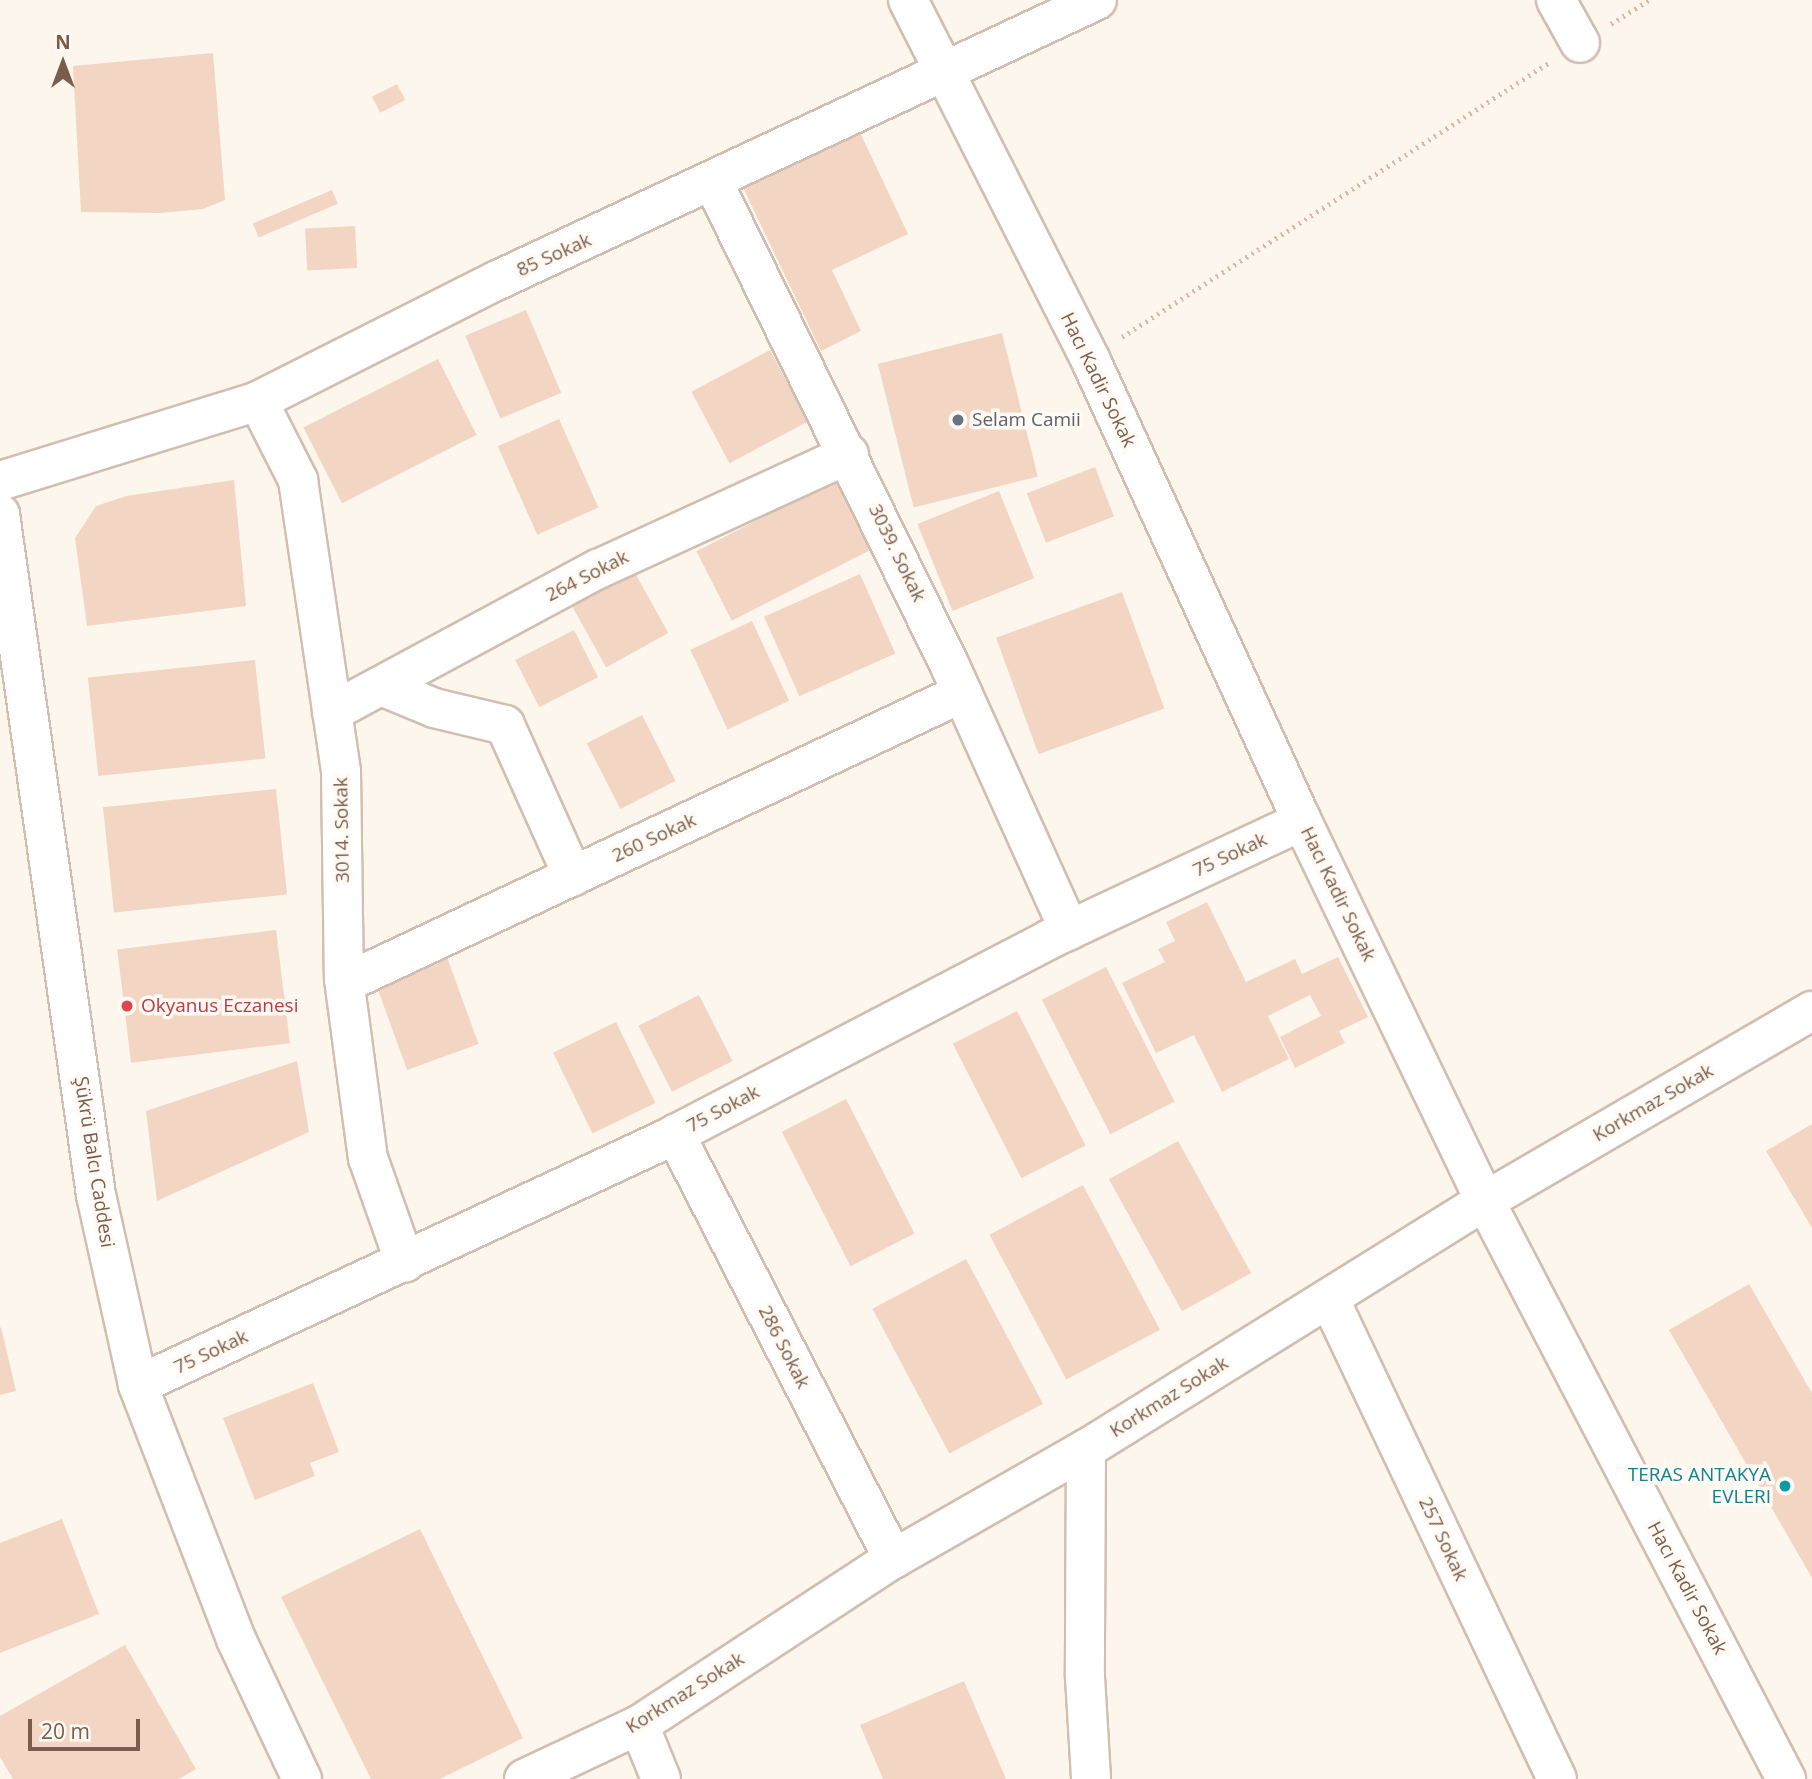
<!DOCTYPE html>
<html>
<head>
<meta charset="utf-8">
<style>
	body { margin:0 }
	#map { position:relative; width:1812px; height:1779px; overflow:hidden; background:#fdf6ec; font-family:"Open Sans",sans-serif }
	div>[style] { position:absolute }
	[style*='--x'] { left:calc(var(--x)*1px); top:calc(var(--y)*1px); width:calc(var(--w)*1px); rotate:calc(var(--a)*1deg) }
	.building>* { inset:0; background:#f3d5c3; transform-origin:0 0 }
	.path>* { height:4.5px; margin-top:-2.25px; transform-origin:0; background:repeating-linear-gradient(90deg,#d9b8a5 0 2px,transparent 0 7px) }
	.roads { filter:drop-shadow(2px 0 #d1beb0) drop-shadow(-2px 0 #d1beb0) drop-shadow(0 2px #d1beb0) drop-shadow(0 -2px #d1beb0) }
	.street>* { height:38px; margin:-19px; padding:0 19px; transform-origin:19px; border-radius:19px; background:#fff }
	.secondary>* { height:38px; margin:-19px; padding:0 19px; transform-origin:19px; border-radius:19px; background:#fff }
	.dots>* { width:19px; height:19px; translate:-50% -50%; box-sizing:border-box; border:4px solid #fffaf3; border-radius:50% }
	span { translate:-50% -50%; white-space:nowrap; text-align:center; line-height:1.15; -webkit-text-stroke:7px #fffaf3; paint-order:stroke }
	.street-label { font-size:19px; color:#7a5c4d }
	.worship-label { font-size:19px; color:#5b616d }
	.left { translate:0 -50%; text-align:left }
	.health-label { font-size:19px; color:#be3a42 }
	.culture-label { font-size:19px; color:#0d838f }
	.right { translate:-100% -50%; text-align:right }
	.north { position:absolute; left:28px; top:28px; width:70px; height:70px; -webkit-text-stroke:5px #fffaf3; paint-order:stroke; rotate:0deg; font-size:19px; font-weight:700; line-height:28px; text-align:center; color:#7a5c4d }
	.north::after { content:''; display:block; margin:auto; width:24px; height:32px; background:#7a5c4d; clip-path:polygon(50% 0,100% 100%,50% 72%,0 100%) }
	.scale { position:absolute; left:28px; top:1719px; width:112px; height:32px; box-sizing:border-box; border:4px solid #7a5c4d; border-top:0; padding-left:9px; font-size:21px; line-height:24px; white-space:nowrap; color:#7a5c4d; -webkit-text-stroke:5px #fffaf3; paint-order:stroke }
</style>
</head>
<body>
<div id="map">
	<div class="building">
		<div style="clip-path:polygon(213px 53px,225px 200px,203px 209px,161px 213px,81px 212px,73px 66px)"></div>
		<div style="left:397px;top:84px;width:18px;height:28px;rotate:63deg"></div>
		<div style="clip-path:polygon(856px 124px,908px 234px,832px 270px,861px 331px,821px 351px,739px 179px)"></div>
		<div style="left:332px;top:190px;width:15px;height:86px;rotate:67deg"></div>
		<div style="left:355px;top:226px;width:42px;height:50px;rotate:87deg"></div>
		<div style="left:526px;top:310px;width:90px;height:66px;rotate:67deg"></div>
		<div style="left:1002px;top:333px;width:148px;height:128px;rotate:76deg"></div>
		<div style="left:770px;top:350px;width:81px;height:89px;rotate:62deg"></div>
		<div style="left:438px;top:359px;width:85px;height:151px;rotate:63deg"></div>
		<div style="left:559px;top:419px;width:97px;height:67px;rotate:66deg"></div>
		<div style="left:1095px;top:467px;width:53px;height:73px;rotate:69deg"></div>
		<div style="left:838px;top:479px;width:78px;height:159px;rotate:63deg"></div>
		<div style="clip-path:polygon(234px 480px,246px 606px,87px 626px,75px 538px,96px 506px,126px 496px)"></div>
		<div style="left:999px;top:491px;width:94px;height:88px;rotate:68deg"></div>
		<div style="left:630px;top:564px;width:79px;height:71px;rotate:61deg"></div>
		<div style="left:860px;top:574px;width:87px;height:105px;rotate:66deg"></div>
		<div style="left:1122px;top:592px;width:124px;height:134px;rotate:70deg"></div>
		<div style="left:752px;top:621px;width:88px;height:68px;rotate:65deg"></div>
		<div style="left:574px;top:630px;width:53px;height:66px;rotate:63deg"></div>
		<div style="left:255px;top:660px;width:99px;height:168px;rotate:84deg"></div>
		<div style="left:642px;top:715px;width:74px;height:62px;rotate:63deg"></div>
		<div style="left:276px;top:789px;width:106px;height:174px;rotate:84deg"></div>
		<div style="clip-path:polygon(1207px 902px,1246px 982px,1295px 959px,1302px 974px,1338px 957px,1368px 1017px,1339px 1031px,1345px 1043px,1295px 1068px,1280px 1037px,1321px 1016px,1310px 995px,1268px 1016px,1289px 1059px,1222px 1092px,1194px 1035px,1156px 1053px,1122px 983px,1165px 962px,1158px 949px,1175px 941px,1166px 922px)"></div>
		<div style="left:276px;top:930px;width:114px;height:160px;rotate:83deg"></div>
		<div style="left:444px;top:949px;width:101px;height:76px;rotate:70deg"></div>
		<div style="left:1106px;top:967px;width:151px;height:72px;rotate:63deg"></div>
		<div style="left:699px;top:995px;width:74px;height:68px;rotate:63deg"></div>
		<div style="left:1017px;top:1011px;width:151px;height:72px;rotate:63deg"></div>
		<div style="left:616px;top:1022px;width:90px;height:70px;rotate:64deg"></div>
		<div style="clip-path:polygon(297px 1061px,309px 1132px,157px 1201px,146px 1111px)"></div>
		<div style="left:846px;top:1099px;width:151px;height:72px;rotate:63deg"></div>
		<div style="clip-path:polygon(1812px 1124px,1812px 1228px,1766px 1151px)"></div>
		<div style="left:1178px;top:1141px;width:151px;height:79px;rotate:61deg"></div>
		<div style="left:1083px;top:1185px;width:164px;height:106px;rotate:62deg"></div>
		<div style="left:966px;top:1259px;width:164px;height:106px;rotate:62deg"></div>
		<div style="clip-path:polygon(1749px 1284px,1812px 1393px,1812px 1578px,1669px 1330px)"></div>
		<div style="clip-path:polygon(1px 1327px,16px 1391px,0 1395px,0 1328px)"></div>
		<div style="clip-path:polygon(313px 1383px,339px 1452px,310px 1463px,315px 1476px,255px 1500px,223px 1418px)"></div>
		<div style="clip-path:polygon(62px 1519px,99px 1614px,0 1653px,0 1543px)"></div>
		<div style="clip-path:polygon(420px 1529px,523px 1738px,440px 1779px,371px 1779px,281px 1597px)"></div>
		<div style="clip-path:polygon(125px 1645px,196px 1769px,179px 1779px,13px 1779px,0 1757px,0 1716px)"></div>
		<div style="clip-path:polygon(964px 1681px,1006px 1779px,883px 1779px,860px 1725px)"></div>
	</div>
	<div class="path">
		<div style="--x:1611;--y:24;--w:45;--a:-32.3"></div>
		<div style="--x:1122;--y:337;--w:509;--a:-32.72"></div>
	</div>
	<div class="roads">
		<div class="street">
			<div style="--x:908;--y:0;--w:405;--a:63.1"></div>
			<div style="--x:1091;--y:361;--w:506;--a:65.36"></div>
			<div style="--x:1302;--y:821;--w:422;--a:64.3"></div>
			<div style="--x:1485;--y:1201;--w:652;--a:62.49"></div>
			<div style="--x:1556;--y:0;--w:49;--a:60.8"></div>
			<div style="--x:713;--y:182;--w:539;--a:63.91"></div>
			<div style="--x:950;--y:666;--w:290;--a:65.7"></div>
			<div style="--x:258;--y:401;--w:89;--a:63.1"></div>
			<div style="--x:298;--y:480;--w:294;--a:81.6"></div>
			<div style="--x:341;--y:771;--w:208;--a:89.2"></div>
			<div style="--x:344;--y:979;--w:181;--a:82.4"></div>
			<div style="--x:368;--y:1158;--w:111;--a:70.6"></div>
			<div style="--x:0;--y:481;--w:270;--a:-17.2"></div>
			<div style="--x:258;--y:401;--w:269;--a:-26.8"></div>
			<div style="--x:498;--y:280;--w:661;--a:-25.05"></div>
			<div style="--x:381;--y:686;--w:57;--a:22.5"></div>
			<div style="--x:434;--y:708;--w:73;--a:13.5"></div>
			<div style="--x:505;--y:725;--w:166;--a:65.8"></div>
			<div style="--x:332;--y:712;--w:302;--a:-28.3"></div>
			<div style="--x:598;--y:569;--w:276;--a:-24.6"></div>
			<div style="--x:345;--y:983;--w:682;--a:-25.17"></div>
			<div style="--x:675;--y:1134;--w:478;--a:62.8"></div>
			<div style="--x:1329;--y:1298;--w:532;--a:64.64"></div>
			<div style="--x:138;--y:1385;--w:582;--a:-24.98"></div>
			<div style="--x:666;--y:1139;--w:433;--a:-27.5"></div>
			<div style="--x:1050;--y:939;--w:278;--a:-25.1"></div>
			<div style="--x:1086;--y:1449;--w:228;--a:90.3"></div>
			<div style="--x:1085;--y:1677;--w:102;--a:86.6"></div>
			<div style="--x:639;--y:1725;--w:58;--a:67.8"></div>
			<div style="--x:524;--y:1779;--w:127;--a:-25.2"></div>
			<div style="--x:639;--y:1725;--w:303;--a:-33.2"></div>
			<div style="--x:893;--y:1559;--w:222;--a:-29.7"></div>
			<div style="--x:1086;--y:1449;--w:470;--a:-31.9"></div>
			<div style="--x:1485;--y:1201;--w:378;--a:-30.2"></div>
		</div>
		<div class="secondary">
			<div style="--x:0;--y:514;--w:688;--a:81.98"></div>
			<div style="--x:96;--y:1195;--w:195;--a:77.5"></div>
			<div style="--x:138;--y:1385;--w:272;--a:68.9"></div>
			<div style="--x:236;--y:1639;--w:155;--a:64.8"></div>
		</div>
	</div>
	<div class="dots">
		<div style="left:958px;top:420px;background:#6b7280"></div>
		<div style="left:127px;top:1006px;background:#e0444e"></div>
		<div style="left:1785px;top:1486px;background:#0f9aa8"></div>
	</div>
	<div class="street-label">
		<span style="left:554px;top:255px;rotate:-24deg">85 Sokak</span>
		<span style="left:1098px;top:380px;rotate:64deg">Hacı Kadir Sokak</span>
		<span style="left:897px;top:553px;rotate:64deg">3039. Sokak</span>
		<span style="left:587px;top:576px;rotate:-27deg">264 Sokak</span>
		<span style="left:342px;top:830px;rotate:-91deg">3014. Sokak</span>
		<span style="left:654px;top:838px;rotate:-25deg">260 Sokak</span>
		<span style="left:1230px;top:855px;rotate:-25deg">75 Sokak</span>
		<span style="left:1338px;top:894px;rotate:64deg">Hacı Kadir Sokak</span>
		<span style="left:1653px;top:1103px;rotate:-30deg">Korkmaz Sokak</span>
		<span style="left:723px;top:1109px;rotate:-28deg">75 Sokak</span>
		<span style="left:94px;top:1162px;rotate:81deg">Şükrü Balcı Caddesi</span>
		<span style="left:784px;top:1347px;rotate:63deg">286 Sokak</span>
		<span style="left:211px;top:1352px;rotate:-25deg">75 Sokak</span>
		<span style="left:1169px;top:1397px;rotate:-32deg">Korkmaz Sokak</span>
		<span style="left:1443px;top:1539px;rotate:65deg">257 Sokak</span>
		<span style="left:1687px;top:1588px;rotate:62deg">Hacı Kadir Sokak</span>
		<span style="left:685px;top:1693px;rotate:-32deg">Korkmaz Sokak</span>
	</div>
	<div class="worship-label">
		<span class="left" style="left:972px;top:420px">Selam Camii</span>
	</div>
	<div class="health-label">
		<span class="left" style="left:141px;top:1006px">Okyanus Eczanesi</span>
	</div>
	<div class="culture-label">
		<span class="right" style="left:1771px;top:1486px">TERAS ANTAKYA<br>EVLERI</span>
	</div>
	<div class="north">N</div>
	<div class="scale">20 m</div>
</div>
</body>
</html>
